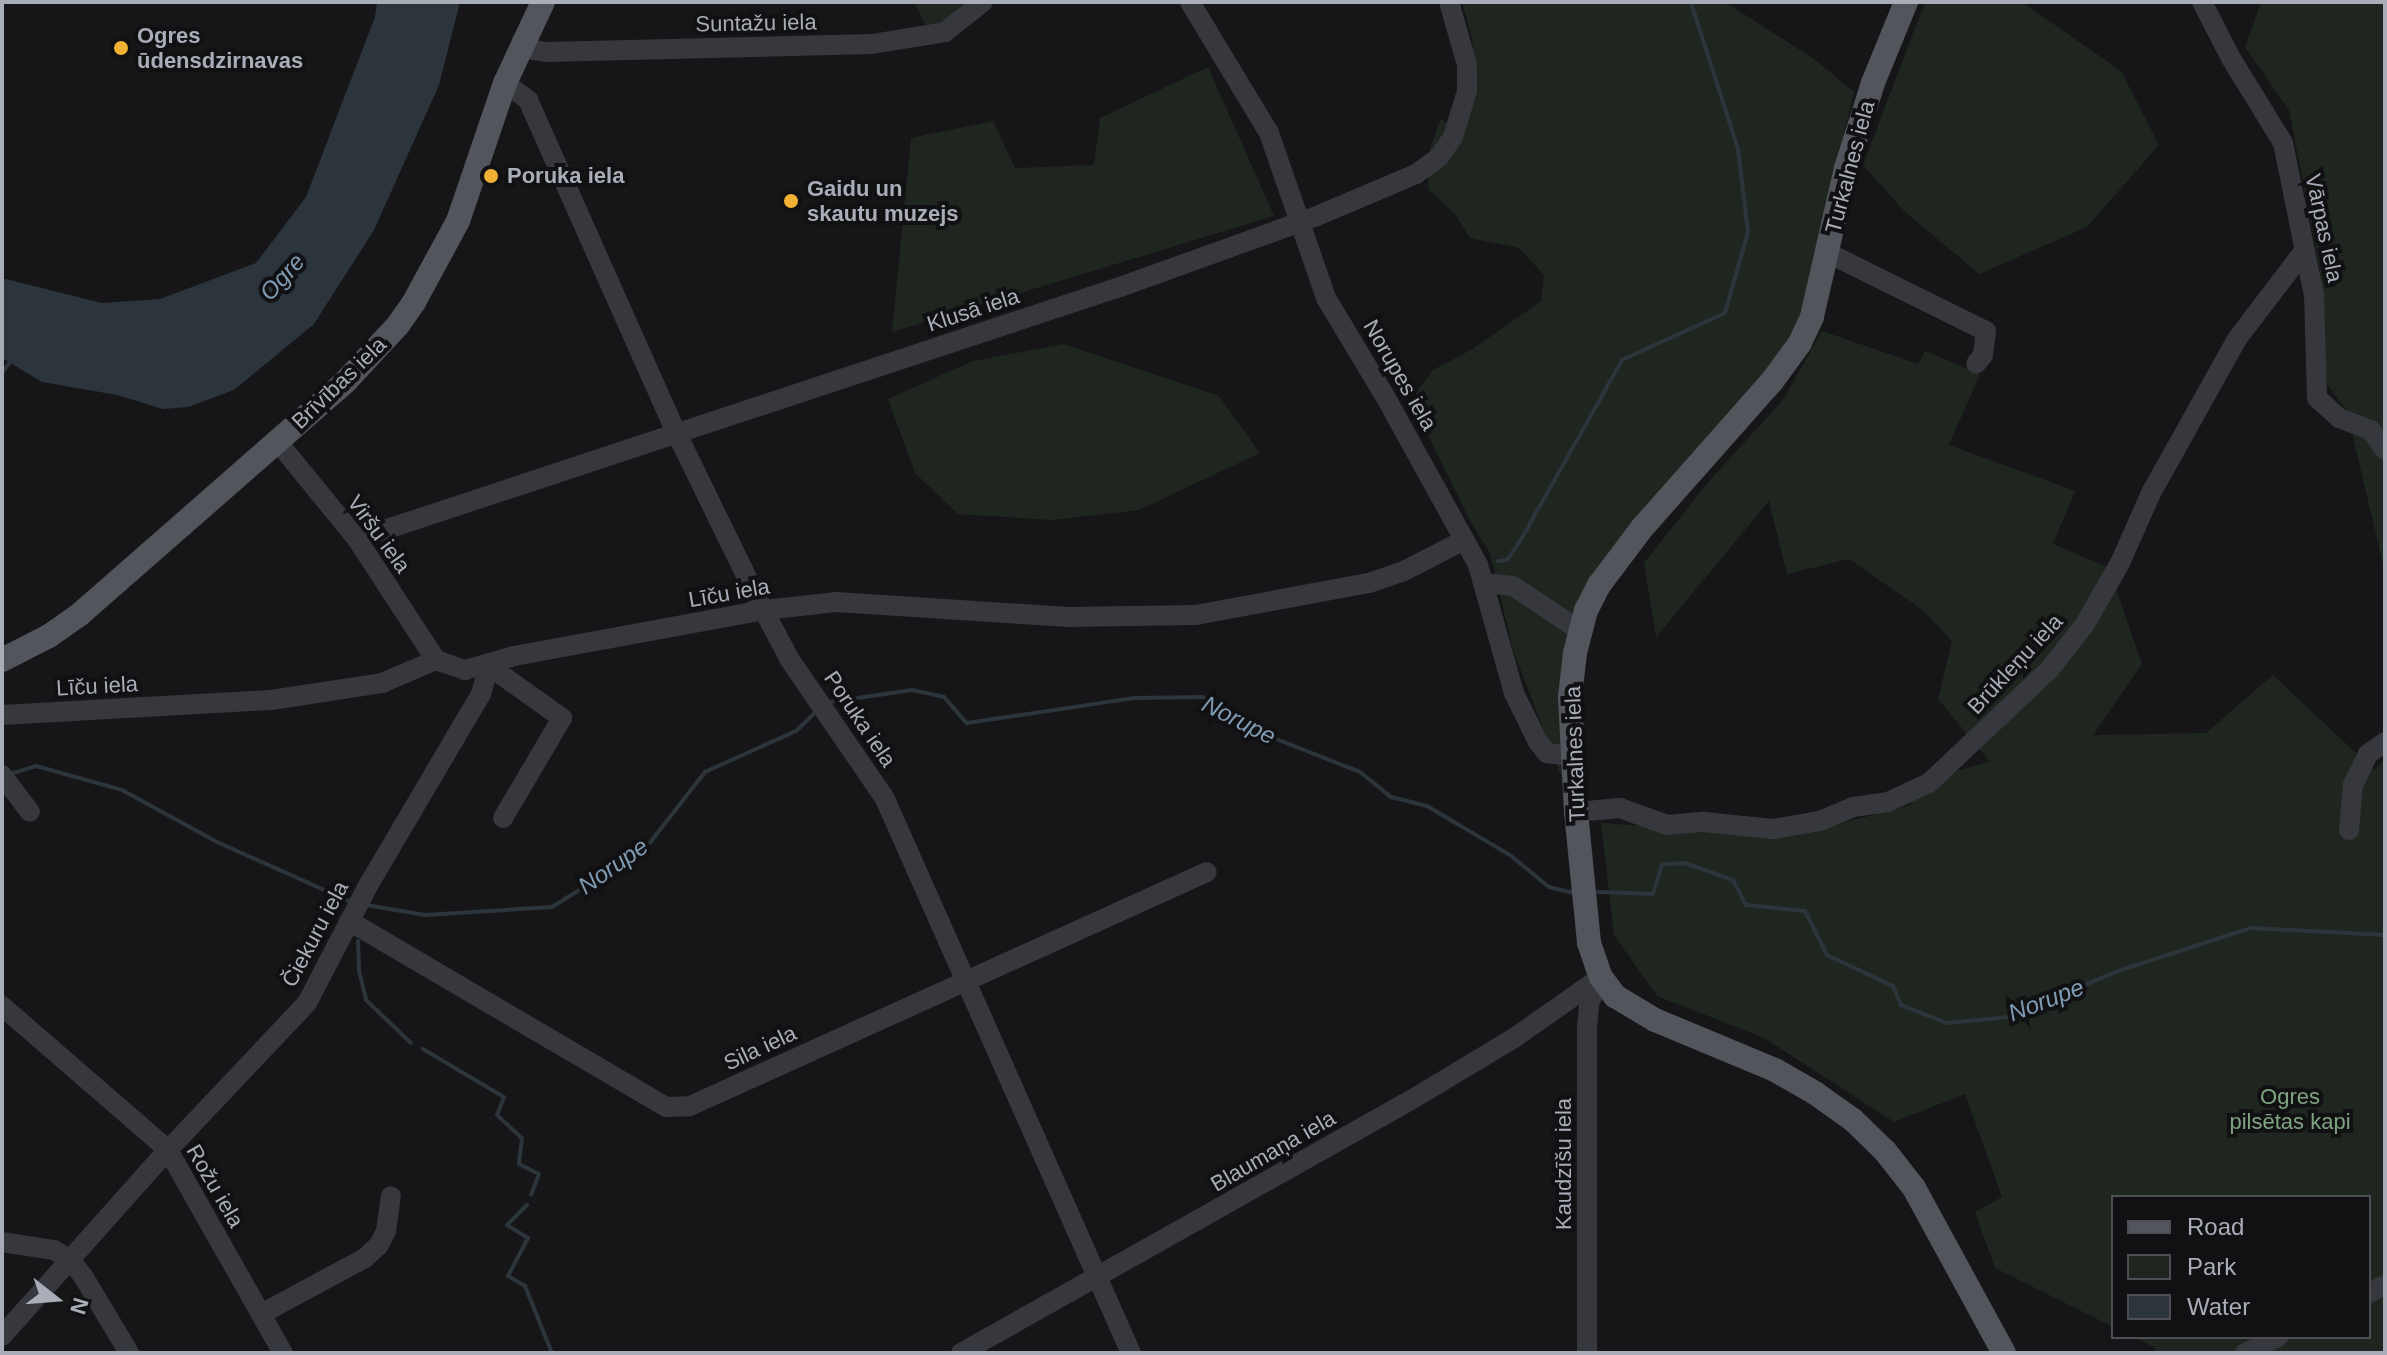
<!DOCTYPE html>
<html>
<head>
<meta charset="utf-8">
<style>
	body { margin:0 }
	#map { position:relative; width:2387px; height:1355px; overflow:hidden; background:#161618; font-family:Helvetica,sans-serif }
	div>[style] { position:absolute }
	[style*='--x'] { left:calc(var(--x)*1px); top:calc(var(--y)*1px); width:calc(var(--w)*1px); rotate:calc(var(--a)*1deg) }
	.green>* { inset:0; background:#1e261f }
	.water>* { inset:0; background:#2c353c }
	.stream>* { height:4px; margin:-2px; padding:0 2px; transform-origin:2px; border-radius:2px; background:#2c353c }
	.minor>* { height:20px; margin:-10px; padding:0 10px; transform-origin:10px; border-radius:10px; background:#37383d }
	.major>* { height:24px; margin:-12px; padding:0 12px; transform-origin:12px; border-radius:12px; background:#53555c }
	.dots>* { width:22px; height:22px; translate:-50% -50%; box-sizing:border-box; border:4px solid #111113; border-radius:50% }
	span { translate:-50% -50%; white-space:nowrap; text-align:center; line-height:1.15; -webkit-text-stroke:8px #111113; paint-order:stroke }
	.street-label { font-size:22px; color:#a8adb8 }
	.poi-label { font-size:22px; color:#a8adb8; font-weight:700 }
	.left { translate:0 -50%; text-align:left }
	.park-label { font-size:22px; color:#7fa381 }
	.water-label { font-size:24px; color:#7f9bb3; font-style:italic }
	.frame { position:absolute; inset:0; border:4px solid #a8adb8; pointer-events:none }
	.legend { position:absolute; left:2111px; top:1195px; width:260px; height:144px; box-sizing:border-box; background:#111113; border:2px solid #4d4f55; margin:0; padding:10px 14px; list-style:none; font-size:24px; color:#a8adb8 }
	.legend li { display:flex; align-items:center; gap:16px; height:40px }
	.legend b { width:40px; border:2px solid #4d4f55 }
	.north { position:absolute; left:16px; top:1259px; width:80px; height:80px; -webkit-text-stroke:6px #111113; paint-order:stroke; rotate:107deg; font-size:22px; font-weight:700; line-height:32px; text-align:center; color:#a8adb8 }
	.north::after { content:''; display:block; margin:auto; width:28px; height:36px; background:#a8adb8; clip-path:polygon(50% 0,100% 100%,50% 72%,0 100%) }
</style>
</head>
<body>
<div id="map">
	<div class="green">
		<div style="clip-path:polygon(914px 2px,970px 2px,930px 34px)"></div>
		<div style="clip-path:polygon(1462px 2px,1725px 2px,1814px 59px,1854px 92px,1797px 326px,1762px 387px,1589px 592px,1570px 799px,1513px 650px,1490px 553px,1469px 519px,1433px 445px,1420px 417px,1416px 393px,1433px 370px,1471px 350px,1541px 301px,1544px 275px,1519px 248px,1470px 238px,1454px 213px,1428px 189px,1430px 148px,1441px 118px,1455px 131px,1467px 91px,1476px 99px,1472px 37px)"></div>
		<div style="clip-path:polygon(1925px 2px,2022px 2px,2121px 71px,2159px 145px,2087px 227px,1979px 274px,1903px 210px,1863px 165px)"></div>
		<div style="clip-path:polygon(2261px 2px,2385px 2px,2385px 573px,2347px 411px,2325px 381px,2320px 270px,2289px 110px,2245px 47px)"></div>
		<div style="clip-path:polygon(1208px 67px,1274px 216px,892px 332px,911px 138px,993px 121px,1015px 168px,1094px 165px,1100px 118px)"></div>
		<div style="clip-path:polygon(1822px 331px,1918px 364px,1925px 351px,1980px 374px,1949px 445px,2075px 491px,2053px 544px,2109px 568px,2142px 664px,2093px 735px,2206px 733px,2273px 675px,2374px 770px,2385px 759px,2385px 1353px,2157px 1353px,2154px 1347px,2134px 1337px,2369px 1337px,2369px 1197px,2113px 1197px,2113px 1327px,1995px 1268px,1975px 1212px,2002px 1197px,1965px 1094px,1894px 1122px,1764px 1038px,1657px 996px,1614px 935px,1601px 823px,1791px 836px,1908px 806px,1941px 775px,1990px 762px,1938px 699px,1952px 641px,1924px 611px,1849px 559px,1787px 574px,1769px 501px,1656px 637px,1644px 563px,1710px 480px,1783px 400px)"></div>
		<div style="clip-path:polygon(1063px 344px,1219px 396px,1260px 453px,1139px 510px,1052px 520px,958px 514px,915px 473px,888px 399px,973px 361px)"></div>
	</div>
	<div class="water">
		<div style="clip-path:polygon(377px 2px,460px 2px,439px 85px,374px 230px,314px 324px,234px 390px,188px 407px,163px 409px,117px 395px,42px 382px,2px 358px,2px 278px,102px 303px,160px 299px,256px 263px,306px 197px,375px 17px)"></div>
	</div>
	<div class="stream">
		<div style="--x:2;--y:373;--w:17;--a:-54"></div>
		<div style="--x:1498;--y:561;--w:9;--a:-6"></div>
		<div style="--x:1507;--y:560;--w:21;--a:-55"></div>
		<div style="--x:1519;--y:543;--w:210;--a:-60.6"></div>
		<div style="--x:1622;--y:360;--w:113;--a:-24.5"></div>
		<div style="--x:1725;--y:313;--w:84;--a:-74.1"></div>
		<div style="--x:1748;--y:232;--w:84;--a:-96.9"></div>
		<div style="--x:1738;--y:149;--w:150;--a:-107.8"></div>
		<div style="--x:830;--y:702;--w:83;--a:-8.3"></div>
		<div style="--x:912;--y:690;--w:33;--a:12"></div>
		<div style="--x:944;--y:697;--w:35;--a:49"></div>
		<div style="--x:967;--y:723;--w:170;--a:-8.5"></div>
		<div style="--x:1135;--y:698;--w:68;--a:-0.8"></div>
		<div style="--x:1203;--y:697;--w:53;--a:30.4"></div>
		<div style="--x:1249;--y:724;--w:16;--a:14"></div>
		<div style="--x:1265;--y:728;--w:11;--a:56"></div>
		<div style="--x:1271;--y:737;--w:96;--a:21.5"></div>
		<div style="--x:1360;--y:772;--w:40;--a:39"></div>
		<div style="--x:1391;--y:797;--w:37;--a:14"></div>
		<div style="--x:1427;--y:806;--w:96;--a:30.6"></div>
		<div style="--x:1510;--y:855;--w:50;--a:39.4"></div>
		<div style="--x:1549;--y:887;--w:25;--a:14"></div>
		<div style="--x:10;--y:774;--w:27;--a:-17"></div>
		<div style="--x:36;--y:766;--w:89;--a:15.6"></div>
		<div style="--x:122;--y:790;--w:108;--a:28.7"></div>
		<div style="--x:217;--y:842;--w:145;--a:24.1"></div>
		<div style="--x:1598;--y:892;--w:55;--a:2.1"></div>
		<div style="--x:1653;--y:894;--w:31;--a:-73"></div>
		<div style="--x:1662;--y:864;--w:23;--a:-2"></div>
		<div style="--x:1685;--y:863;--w:51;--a:19.5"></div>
		<div style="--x:1733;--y:880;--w:28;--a:63"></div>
		<div style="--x:1746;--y:905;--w:59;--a:5.8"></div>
		<div style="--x:1805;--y:911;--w:49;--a:63.4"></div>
		<div style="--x:1827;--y:955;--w:73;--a:25.2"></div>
		<div style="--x:1893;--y:986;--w:21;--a:67"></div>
		<div style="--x:1901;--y:1005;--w:49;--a:21.4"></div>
		<div style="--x:1947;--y:1023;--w:62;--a:-5.5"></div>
		<div style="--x:2009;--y:1017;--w:118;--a:-22.9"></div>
		<div style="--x:2118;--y:971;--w:140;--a:-17.9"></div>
		<div style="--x:2251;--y:928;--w:134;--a:3"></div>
		<div style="--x:366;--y:905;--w:60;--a:9.6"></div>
		<div style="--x:425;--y:915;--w:127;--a:-3.6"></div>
		<div style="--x:552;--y:907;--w:110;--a:-31.9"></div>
		<div style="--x:645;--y:849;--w:98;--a:-52.1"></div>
		<div style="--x:705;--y:772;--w:100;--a:-24.3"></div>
		<div style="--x:796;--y:731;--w:28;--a:-44"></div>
		<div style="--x:358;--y:941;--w:30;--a:88"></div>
		<div style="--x:359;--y:971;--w:30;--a:76"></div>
		<div style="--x:366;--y:1000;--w:62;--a:43.7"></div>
		<div style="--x:423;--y:1049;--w:94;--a:30.7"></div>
		<div style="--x:504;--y:1097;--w:19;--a:111"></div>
		<div style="--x:497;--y:1115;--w:34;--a:43"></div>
		<div style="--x:522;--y:1138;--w:26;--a:97"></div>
		<div style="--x:519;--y:1164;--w:22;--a:27"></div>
		<div style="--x:539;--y:1174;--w:22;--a:111"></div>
		<div style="--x:527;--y:1205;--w:28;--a:135"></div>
		<div style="--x:507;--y:1225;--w:25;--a:32"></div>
		<div style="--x:528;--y:1238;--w:43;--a:117.8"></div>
		<div style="--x:508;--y:1276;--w:20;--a:30"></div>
		<div style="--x:525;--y:1286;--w:72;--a:68.1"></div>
	</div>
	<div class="minor">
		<div style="--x:1190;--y:2;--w:153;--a:58.9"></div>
		<div style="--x:1269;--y:133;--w:175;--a:70.9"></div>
		<div style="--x:1326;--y:298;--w:117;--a:59"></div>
		<div style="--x:1386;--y:398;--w:191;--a:61.1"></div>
		<div style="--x:1478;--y:565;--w:133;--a:74.3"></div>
		<div style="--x:1514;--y:693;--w:55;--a:63.9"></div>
		<div style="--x:1538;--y:742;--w:14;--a:51"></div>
		<div style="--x:1547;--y:753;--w:25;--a:7"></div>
		<div style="--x:2202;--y:2;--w:65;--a:62.7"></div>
		<div style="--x:2232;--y:60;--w:97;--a:58.4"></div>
		<div style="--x:2283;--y:143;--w:155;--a:78.5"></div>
		<div style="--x:2314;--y:295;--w:103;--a:88.3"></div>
		<div style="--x:2317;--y:398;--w:30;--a:42"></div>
		<div style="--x:2339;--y:418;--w:34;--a:21"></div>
		<div style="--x:2371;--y:430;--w:24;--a:55"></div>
		<div style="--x:522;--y:41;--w:15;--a:37"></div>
		<div style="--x:534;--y:50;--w:12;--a:9"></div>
		<div style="--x:546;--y:52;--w:326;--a:-1.4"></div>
		<div style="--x:872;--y:44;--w:74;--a:-9.3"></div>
		<div style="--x:945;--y:32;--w:48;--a:-38.3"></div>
		<div style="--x:505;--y:83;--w:29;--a:36"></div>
		<div style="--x:528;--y:100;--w:363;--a:66"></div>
		<div style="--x:676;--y:432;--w:180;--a:64"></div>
		<div style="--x:755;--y:594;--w:75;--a:62.1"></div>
		<div style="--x:790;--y:660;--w:168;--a:55.6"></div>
		<div style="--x:885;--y:799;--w:606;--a:66.06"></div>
		<div style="--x:1828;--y:253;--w:176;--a:26.3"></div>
		<div style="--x:1986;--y:331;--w:24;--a:97"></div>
		<div style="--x:1983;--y:355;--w:11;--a:128"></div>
		<div style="--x:277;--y:441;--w:127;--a:50.8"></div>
		<div style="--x:357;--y:539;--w:145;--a:56.9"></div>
		<div style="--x:357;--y:539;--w:804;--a:-18.28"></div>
		<div style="--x:1120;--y:287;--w:209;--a:-19.8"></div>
		<div style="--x:1317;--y:216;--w:108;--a:-23"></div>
		<div style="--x:1416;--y:174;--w:29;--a:-36"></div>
		<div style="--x:1439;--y:157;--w:24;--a:-55"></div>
		<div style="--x:1453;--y:137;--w:48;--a:-73.1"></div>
		<div style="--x:1467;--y:91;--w:26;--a:-90"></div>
		<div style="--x:1467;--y:65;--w:66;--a:-105.9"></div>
		<div style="--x:1485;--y:583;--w:28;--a:6"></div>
		<div style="--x:1513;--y:586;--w:79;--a:33.7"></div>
		<div style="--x:2;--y:715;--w:269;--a:-3.2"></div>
		<div style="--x:271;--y:700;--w:112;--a:-8.7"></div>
		<div style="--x:382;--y:683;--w:59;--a:-23.1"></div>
		<div style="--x:436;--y:660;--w:31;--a:19"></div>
		<div style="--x:465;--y:670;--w:51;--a:-15.9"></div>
		<div style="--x:514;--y:656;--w:254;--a:-10.4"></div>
		<div style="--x:764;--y:610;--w:72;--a:-6.3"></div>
		<div style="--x:836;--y:602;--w:230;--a:3.7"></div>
		<div style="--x:1066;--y:617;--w:130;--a:-0.9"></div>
		<div style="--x:1196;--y:615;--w:176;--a:-10.5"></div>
		<div style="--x:1369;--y:583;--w:37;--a:-19"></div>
		<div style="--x:1404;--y:571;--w:68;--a:-27.3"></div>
		<div style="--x:2;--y:775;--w:46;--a:52.9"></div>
		<div style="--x:1576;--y:812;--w:44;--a:-5.2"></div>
		<div style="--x:1620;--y:808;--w:50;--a:19.9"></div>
		<div style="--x:1667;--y:825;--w:37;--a:-5"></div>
		<div style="--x:1704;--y:822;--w:69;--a:5.8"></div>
		<div style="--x:1773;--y:829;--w:48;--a:-9.7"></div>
		<div style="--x:1820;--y:821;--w:36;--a:-23"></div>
		<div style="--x:1853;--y:807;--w:35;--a:-8"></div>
		<div style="--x:1888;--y:802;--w:45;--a:-24.9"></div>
		<div style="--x:1929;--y:783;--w:165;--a:-43.3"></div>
		<div style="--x:2049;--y:670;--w:58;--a:-52"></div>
		<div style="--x:2085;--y:624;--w:70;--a:-60.2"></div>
		<div style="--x:2120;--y:563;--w:77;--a:-66.1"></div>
		<div style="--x:2151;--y:493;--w:176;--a:-60.8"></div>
		<div style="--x:2237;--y:339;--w:111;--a:-52.7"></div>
		<div style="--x:2349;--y:830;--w:45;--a:-84.9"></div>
		<div style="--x:2353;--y:785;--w:34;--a:-64"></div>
		<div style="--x:2368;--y:754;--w:21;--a:-35"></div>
		<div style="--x:349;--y:921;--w:368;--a:30.4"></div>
		<div style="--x:666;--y:1107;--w:24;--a:-2"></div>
		<div style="--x:690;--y:1106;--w:567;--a:-24.35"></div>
		<div style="--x:2;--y:1006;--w:220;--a:40.9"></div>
		<div style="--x:168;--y:1150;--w:233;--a:60.5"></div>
		<div style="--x:2;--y:1242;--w:53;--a:8.7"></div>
		<div style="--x:54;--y:1250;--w:19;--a:32"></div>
		<div style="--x:70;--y:1260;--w:21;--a:51"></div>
		<div style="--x:83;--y:1276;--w:90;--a:59.1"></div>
		<div style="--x:2369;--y:1293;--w:18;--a:-27"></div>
		<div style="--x:261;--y:1314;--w:118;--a:-28.3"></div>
		<div style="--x:365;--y:1258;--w:19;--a:-43"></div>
		<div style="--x:379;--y:1245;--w:16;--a:-63"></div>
		<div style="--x:386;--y:1231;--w:35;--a:-82"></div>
		<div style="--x:2;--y:1336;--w:249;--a:-48.3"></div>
		<div style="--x:168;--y:1150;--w:202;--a:-46.6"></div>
		<div style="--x:307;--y:1003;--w:134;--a:-62.5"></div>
		<div style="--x:369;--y:884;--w:221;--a:-59.5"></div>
		<div style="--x:481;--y:694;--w:29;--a:-74"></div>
		<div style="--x:489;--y:666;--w:90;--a:35.5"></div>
		<div style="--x:562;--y:718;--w:116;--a:120.5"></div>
		<div style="--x:961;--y:1353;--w:516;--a:-29.35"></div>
		<div style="--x:1411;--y:1100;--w:120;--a:-31"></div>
		<div style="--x:1514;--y:1038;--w:106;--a:-35"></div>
		<div style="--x:1587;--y:1353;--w:325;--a:-90"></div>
		<div style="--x:1587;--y:1028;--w:24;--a:-85"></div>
		<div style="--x:1589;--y:1004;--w:26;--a:-67"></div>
		<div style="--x:2245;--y:1353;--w:37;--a:-26"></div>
	</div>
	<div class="major">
		<div style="--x:1906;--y:2;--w:87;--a:112.2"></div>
		<div style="--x:1873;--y:83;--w:89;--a:107.6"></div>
		<div style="--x:1846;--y:168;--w:153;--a:102.9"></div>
		<div style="--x:1812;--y:317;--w:29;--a:115"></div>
		<div style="--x:1800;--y:343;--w:46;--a:126.1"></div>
		<div style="--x:1773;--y:380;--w:198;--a:131.5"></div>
		<div style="--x:1642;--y:528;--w:71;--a:127"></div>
		<div style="--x:1599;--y:585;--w:28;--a:117"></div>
		<div style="--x:1586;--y:610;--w:44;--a:104.3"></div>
		<div style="--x:1575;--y:653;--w:44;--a:96.5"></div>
		<div style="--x:1570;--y:697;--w:115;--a:87"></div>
		<div style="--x:1576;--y:812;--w:132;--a:84.3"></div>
		<div style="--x:1589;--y:943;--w:36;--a:71"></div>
		<div style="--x:1601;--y:977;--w:24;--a:54"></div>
		<div style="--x:1615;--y:996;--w:47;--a:31"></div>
		<div style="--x:1655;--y:1020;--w:130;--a:22.6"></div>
		<div style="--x:1775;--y:1070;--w:46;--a:29.9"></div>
		<div style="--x:1815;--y:1093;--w:47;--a:35.4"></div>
		<div style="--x:1853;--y:1120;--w:45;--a:44.1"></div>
		<div style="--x:1885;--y:1151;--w:47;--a:51.9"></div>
		<div style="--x:1914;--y:1188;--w:188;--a:61.4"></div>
		<div style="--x:2;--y:660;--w:53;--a:-27.1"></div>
		<div style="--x:49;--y:636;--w:37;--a:-35"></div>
		<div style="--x:79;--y:615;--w:355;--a:-41.2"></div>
		<div style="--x:346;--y:381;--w:76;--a:-47.1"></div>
		<div style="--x:398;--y:325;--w:28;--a:-55"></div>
		<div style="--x:414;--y:302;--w:92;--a:-61.5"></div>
		<div style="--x:458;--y:221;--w:146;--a:-71.2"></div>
		<div style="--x:505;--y:83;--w:89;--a:-64.9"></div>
	</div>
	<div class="dots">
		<div style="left:121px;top:48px;background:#f2b134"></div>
		<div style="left:491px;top:176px;background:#f2b134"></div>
		<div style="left:791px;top:201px;background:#f2b134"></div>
	</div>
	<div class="street-label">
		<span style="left:756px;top:23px;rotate:-1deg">Suntažu iela</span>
		<span style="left:1850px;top:167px;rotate:-75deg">Turkalnes iela</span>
		<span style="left:2324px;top:228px;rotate:78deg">Vārpas iela</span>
		<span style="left:973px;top:310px;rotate:-18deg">Klusā iela</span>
		<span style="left:1400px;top:375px;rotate:60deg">Norupes iela</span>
		<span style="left:339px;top:383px;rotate:-44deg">Brīvības iela</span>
		<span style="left:379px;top:534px;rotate:54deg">Viršu iela</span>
		<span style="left:729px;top:593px;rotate:-10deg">Līču iela</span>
		<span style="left:2015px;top:664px;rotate:-47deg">Brūkleņu iela</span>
		<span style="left:97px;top:686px;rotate:-3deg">Līču iela</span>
		<span style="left:860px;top:719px;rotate:56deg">Poruka iela</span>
		<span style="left:1575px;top:754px;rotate:-92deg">Turkalnes iela</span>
		<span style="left:315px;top:934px;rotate:-62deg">Čiekuru iela</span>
		<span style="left:760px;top:1048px;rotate:-25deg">Sila iela</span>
		<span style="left:1273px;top:1151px;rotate:-30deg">Blaumaņa iela</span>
		<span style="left:1564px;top:1164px;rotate:-90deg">Kaudzīšu iela</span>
		<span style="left:215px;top:1186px;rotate:60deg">Rožu iela</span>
	</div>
	<div class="poi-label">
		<span class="left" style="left:137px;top:48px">Ogres<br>ūdensdzirnavas</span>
		<span class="left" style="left:507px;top:176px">Poruka iela</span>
		<span class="left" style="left:807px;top:201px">Gaidu un<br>skautu muzejs</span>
	</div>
	<div class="park-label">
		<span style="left:2290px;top:1109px">Ogres<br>pilsētas kapi</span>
	</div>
	<div class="water-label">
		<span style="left:282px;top:277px;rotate:-48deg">Ogre</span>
		<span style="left:1239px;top:720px;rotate:27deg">Norupe</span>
		<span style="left:613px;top:866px;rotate:-35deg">Norupe</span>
		<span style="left:2046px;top:1000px;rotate:-21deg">Norupe</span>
	</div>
	<div class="frame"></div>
	<ul class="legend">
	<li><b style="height:10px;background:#53555c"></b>Road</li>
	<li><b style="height:22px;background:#1e261f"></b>Park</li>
	<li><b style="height:22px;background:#2c353c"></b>Water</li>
	</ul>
	<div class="north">N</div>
</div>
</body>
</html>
